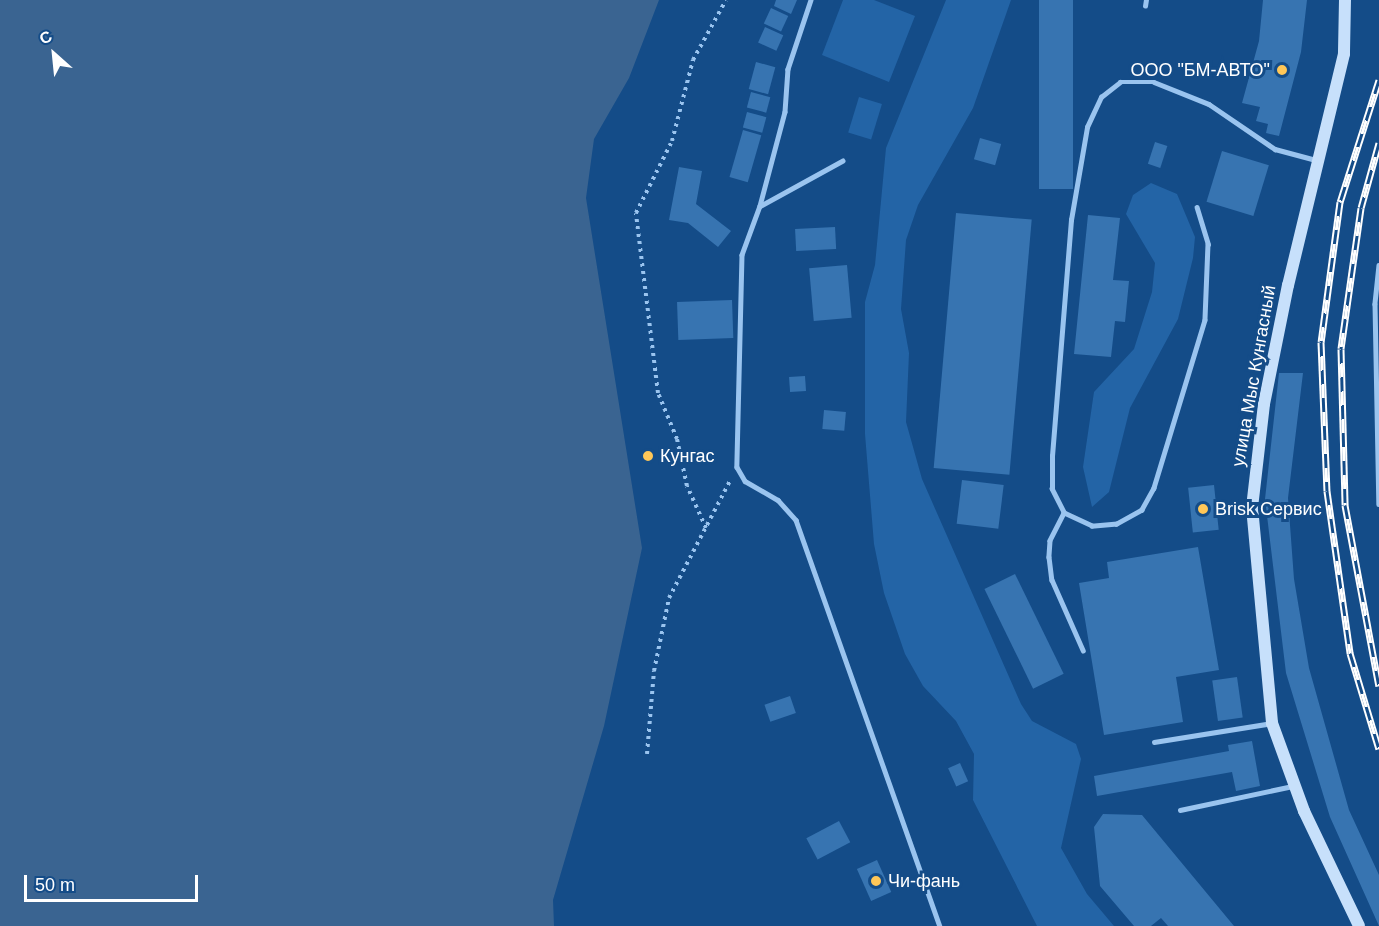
<!DOCTYPE html>
<html>
<head>
<meta charset="utf-8">
<style>
	body { margin:0 }
	#map { position:relative; width:1379px; height:926px; overflow:hidden; background:#144c88; font-family:Arial,sans-serif }
	div>[style] { position:absolute }
	[style*='--x'] { left:calc(var(--x)*1px); top:calc(var(--y)*1px); width:calc(var(--w)*1px); rotate:calc(var(--a)*1deg) }
	.green>* { inset:0; background:#2364a6; transform-origin:0 0 }
	.water>* { inset:0; background:#3a6491 }
	.building>* { inset:0; background:#3774b1; transform-origin:0 0 }
	.path>* { height:4px; margin-top:-2px; transform-origin:0; background:repeating-linear-gradient(90deg,#9ac4ef 0 3px,transparent 0 7.5px) }
	.lane>* { height:4.5px; margin:-2.25px; padding:0 2.25px; transform-origin:2.25px; border-radius:2.25px; background:#9ac4ef }
	.secondary>* { height:12px; margin:-6px; padding:0 6px; transform-origin:6px; border-radius:6px; background:#c7e0fb }
	.rail>* { height:7px; margin-top:-3.5px; transform-origin:0; background:repeating-linear-gradient(90deg,#144c88 0 14px,#fff 0 28px); box-sizing:border-box; border-block:2px solid #fff }
	.dots>* { width:16px; height:16px; translate:-50% -50%; box-sizing:border-box; border:3px solid #144c88; border-radius:50% }
	span { translate:-50% -50%; white-space:nowrap; text-align:center; line-height:1.15; -webkit-text-stroke:6px #144c88; paint-order:stroke }
	.poi-label { font-size:18px; color:#fff }
	.right { translate:-100% -50%; text-align:right }
	.left { translate:0 -50%; text-align:left }
	.street-label { font-size:18px; color:#fff }
	.north { position:absolute; left:24px; top:24px; width:60px; height:60px; -webkit-text-stroke:4px #144c88; paint-order:stroke; rotate:333deg; font-size:16px; font-weight:700; line-height:24px; text-align:center; color:#fff }
	.north::after { content:''; display:block; margin:auto; width:21px; height:27px; background:#fff; clip-path:polygon(50% 0,100% 100%,50% 72%,0 100%) }
	.scale { position:absolute; left:24px; top:875px; width:174px; height:27px; box-sizing:border-box; border:3px solid #fff; border-top:0; padding-left:8px; font-size:18px; line-height:21px; white-space:nowrap; color:#fff; -webkit-text-stroke:4px #144c88; paint-order:stroke }
</style>
</head>
<body>
<div id="map">
	<div class="green">
		<div style="clip-path:polygon(843px 0,874px 0,915px 16px,889px 82px,822px 55px)"></div>
		<div style="clip-path:polygon(946px 0,1011px 0,973px 108px,918px 205px,906px 240px,901px 309px,909px 353px,906px 422px,922px 479px,1021px 704px,1032px 721px,1076px 744px,1081px 759px,1061px 848px,1087px 894px,1114px 926px,1037px 926px,973px 800px,974px 754px,956px 721px,923px 686px,905px 654px,884px 593px,874px 544px,865px 434px,865px 302px,875px 265px,886px 148px)"></div>
		<div style="left:859px;top:97px;width:24px;height:37px;rotate:17deg"></div>
		<div style="clip-path:polygon(1151px 183px,1177px 194px,1195px 237px,1193px 258px,1178px 319px,1130px 408px,1109px 492px,1092px 507px,1083px 467px,1094px 392px,1134px 349px,1152px 292px,1155px 263px,1126px 214px,1133px 195px)"></div>
	</div>
	<div class="water">
		<div style="clip-path:polygon(0 0,659px 0,629px 78px,594px 139px,586px 198px,642px 548px,604px 726px,553px 900px,554px 926px,0 926px)"></div>
	</div>
	<div class="building">
		<div style="clip-path:polygon(776px 0,797px 0,791px 14px,774px 6px)"></div>
		<div style="left:1039px;top:0;width:34px;height:189px"></div>
		<div style="clip-path:polygon(1263px 0,1307px 0,1301px 52px,1279px 136px,1266px 133px,1268px 124px,1256px 121px,1260px 107px,1242px 103px,1259px 41px)"></div>
		<div style="left:771px;top:8px;width:19px;height:17px;rotate:25deg"></div>
		<div style="left:765px;top:27px;width:20px;height:17px;rotate:24deg"></div>
		<div style="left:756px;top:62px;width:20px;height:28px;rotate:15deg"></div>
		<div style="left:751px;top:92px;width:20px;height:16px;rotate:15deg"></div>
		<div style="left:747px;top:112px;width:20px;height:16px;rotate:15deg"></div>
		<div style="left:743px;top:130px;width:19px;height:49px;rotate:16deg"></div>
		<div style="left:980px;top:138px;width:22px;height:22px;rotate:16deg"></div>
		<div style="left:1155px;top:142px;width:13px;height:23px;rotate:18deg"></div>
		<div style="left:1222px;top:151px;width:49px;height:53px;rotate:17deg"></div>
		<div style="clip-path:polygon(679px 167px,702px 171px,696px 204px,731px 231px,718px 247px,688px 223px,669px 220px)"></div>
		<div style="left:956px;top:213px;width:76px;height:256px;rotate:5deg"></div>
		<div style="clip-path:polygon(1088px 215px,1120px 218px,1113px 280px,1129px 281px,1125px 322px,1115px 321px,1111px 357px,1074px 354px)"></div>
		<div style="left:835px;top:227px;width:22px;height:40px;rotate:87deg"></div>
		<div style="left:847px;top:265px;width:53px;height:38px;rotate:85deg"></div>
		<div style="left:732px;top:300px;width:38px;height:55px;rotate:88deg"></div>
		<div style="clip-path:polygon(1279px 373px,1303px 373px,1288px 498px,1294px 579px,1309px 668px,1349px 810px,1379px 875px,1379px 926px,1330px 817px,1286px 673px,1265px 499px)"></div>
		<div style="left:805px;top:376px;width:15px;height:16px;rotate:86deg"></div>
		<div style="left:824px;top:410px;width:22px;height:19px;rotate:5deg"></div>
		<div style="left:962px;top:480px;width:42px;height:44px;rotate:7deg"></div>
		<div style="left:1214px;top:485px;width:45px;height:26px;rotate:84deg"></div>
		<div style="clip-path:polygon(1198px 547px,1219px 670px,1176px 677px,1183px 722px,1104px 735px,1079px 583px,1109px 578px,1107px 562px)"></div>
		<div style="left:1015px;top:574px;width:111px;height:34px;rotate:64deg"></div>
		<div style="left:1237px;top:677px;width:41px;height:25px;rotate:82deg"></div>
		<div style="left:790px;top:696px;width:18px;height:27px;rotate:71deg"></div>
		<div style="clip-path:polygon(1252px 741px,1260px 786px,1236px 791px,1232px 772px,1097px 796px,1094px 776px,1229px 751px,1228px 745px)"></div>
		<div style="left:960px;top:763px;width:20px;height:13px;rotate:66deg"></div>
		<div style="clip-path:polygon(1103px 814px,1142px 815px,1234px 926px,1168px 926px,1161px 918px,1151px 926px,1134px 926px,1100px 886px,1094px 827px)"></div>
		<div style="left:839px;top:821px;width:24px;height:37px;rotate:62deg"></div>
		<div style="left:877px;top:860px;width:35px;height:22px;rotate:66deg"></div>
	</div>
	<div class="path">
		<div style="--x:706;--y:528;--w:46;--a:-114.3"></div>
		<div style="--x:687;--y:486;--w:48;--a:-102"></div>
		<div style="--x:677;--y:439;--w:50;--a:-112.4"></div>
		<div style="--x:658;--y:393;--w:181;--a:-97"></div>
		<div style="--x:636;--y:213;--w:80;--a:-63.4"></div>
		<div style="--x:672;--y:141;--w:84;--a:-75.5"></div>
		<div style="--x:693;--y:60;--w:68;--a:-61.2"></div>
		<div style="--x:647;--y:754;--w:83;--a:-85.2"></div>
		<div style="--x:654;--y:671;--w:75;--a:-78.4"></div>
		<div style="--x:669;--y:598;--w:132;--a:-62.5"></div>
	</div>
	<div class="lane">
		<div style="--x:811;--y:0;--w:73;--a:108.4"></div>
		<div style="--x:788;--y:69;--w:43;--a:94"></div>
		<div style="--x:785;--y:112;--w:97;--a:104.9"></div>
		<div style="--x:760;--y:206;--w:52;--a:110.2"></div>
		<div style="--x:742;--y:255;--w:212;--a:91.4"></div>
		<div style="--x:737;--y:467;--w:16;--a:60"></div>
		<div style="--x:745;--y:481;--w:38;--a:30"></div>
		<div style="--x:778;--y:500;--w:27;--a:48"></div>
		<div style="--x:796;--y:520;--w:431;--a:70.5"></div>
		<div style="--x:1145;--y:6;--w:6;--a:-81"></div>
		<div style="--x:760;--y:206;--w:94;--a:-28.8"></div>
		<div style="--x:1197;--y:207;--w:39;--a:73"></div>
		<div style="--x:1208;--y:244;--w:76;--a:92.3"></div>
		<div style="--x:1205;--y:320;--w:176;--a:106.9"></div>
		<div style="--x:1154;--y:488;--w:25;--a:119"></div>
		<div style="--x:1142;--y:510;--w:29;--a:151"></div>
		<div style="--x:1117;--y:524;--w:25;--a:175"></div>
		<div style="--x:1092;--y:526;--w:31;--a:-155"></div>
		<div style="--x:1064;--y:513;--w:27;--a:-117"></div>
		<div style="--x:1052;--y:489;--w:33;--a:-90"></div>
		<div style="--x:1052;--y:456;--w:237;--a:-85.4"></div>
		<div style="--x:1071;--y:220;--w:94;--a:-80.2"></div>
		<div style="--x:1087;--y:127;--w:33;--a:-65"></div>
		<div style="--x:1101;--y:97;--w:24;--a:-38"></div>
		<div style="--x:1120;--y:82;--w:34;--a:0"></div>
		<div style="--x:1154;--y:82;--w:59;--a:21.8"></div>
		<div style="--x:1209;--y:104;--w:80;--a:34.3"></div>
		<div style="--x:1275;--y:149;--w:42;--a:15"></div>
		<div style="--x:1379;--y:265;--w:39;--a:96"></div>
		<div style="--x:1375;--y:304;--w:200;--a:88.9"></div>
		<div style="--x:1064;--y:513;--w:31;--a:117"></div>
		<div style="--x:1050;--y:541;--w:16;--a:94"></div>
		<div style="--x:1049;--y:557;--w:23;--a:83"></div>
		<div style="--x:1052;--y:580;--w:77;--a:66.1"></div>
		<div style="--x:1154;--y:742;--w:120;--a:-9.1"></div>
		<div style="--x:1180;--y:810;--w:116;--a:-12"></div>
	</div>
	<div class="secondary">
		<div style="--x:1345;--y:0;--w:54;--a:91.1"></div>
		<div style="--x:1344;--y:54;--w:238;--a:103.6"></div>
		<div style="--x:1288;--y:285;--w:121;--a:101.4"></div>
		<div style="--x:1264;--y:404;--w:104;--a:96.6"></div>
		<div style="--x:1252;--y:507;--w:217;--a:84.7"></div>
		<div style="--x:1272;--y:723;--w:94;--a:70"></div>
		<div style="--x:1304;--y:811;--w:127;--a:64.4"></div>
	</div>
	<div class="rail">
		<div style="--x:1379;--y:80;--w:128;--a:107.7"></div>
		<div style="--x:1340;--y:202;--w:141;--a:97.7"></div>
		<div style="--x:1321;--y:342;--w:149;--a:87.7"></div>
		<div style="--x:1327;--y:491;--w:164;--a:81.9"></div>
		<div style="--x:1350;--y:653;--w:100;--a:73.2"></div>
		<div style="--x:1379;--y:143;--w:67;--a:105.5"></div>
		<div style="--x:1361;--y:208;--w:142;--a:98.1"></div>
		<div style="--x:1341;--y:349;--w:156;--a:88.5"></div>
		<div style="--x:1345;--y:505;--w:184;--a:79.4"></div>
	</div>
	<div class="dots">
		<div style="left:1282px;top:70px;background:#ffc758"></div>
		<div style="left:648px;top:456px;background:#ffc758"></div>
		<div style="left:1203px;top:509px;background:#ffc758"></div>
		<div style="left:876px;top:881px;background:#ffc758"></div>
	</div>
	<div class="poi-label">
		<span class="right" style="left:1270px;top:70px">ООО "БМ-АВТО"</span>
		<span class="left" style="left:660px;top:456px">Кунгас</span>
		<span class="left" style="left:1215px;top:509px">Brisk Сервис</span>
		<span class="left" style="left:888px;top:881px">Чи-фань</span>
	</div>
	<div class="street-label">
		<span style="left:1254px;top:376px;rotate:-80deg">улица Мыс Кунгасный</span>
	</div>
	<div class="north">С</div>
	<div class="scale">50 m</div>
</div>
</body>
</html>
